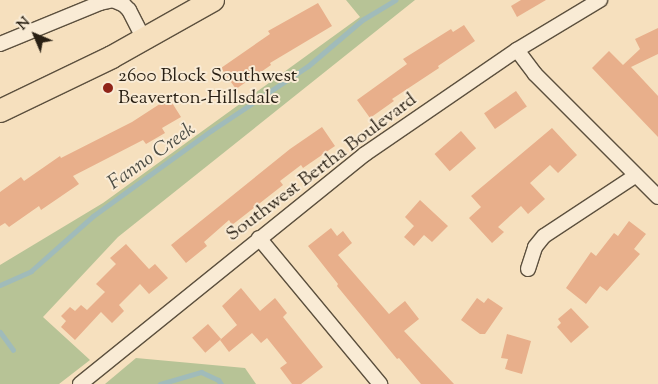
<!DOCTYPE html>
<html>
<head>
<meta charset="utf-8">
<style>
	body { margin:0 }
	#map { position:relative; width:658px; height:384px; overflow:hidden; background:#f6e0be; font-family:"Sorts Mill Goudy",serif }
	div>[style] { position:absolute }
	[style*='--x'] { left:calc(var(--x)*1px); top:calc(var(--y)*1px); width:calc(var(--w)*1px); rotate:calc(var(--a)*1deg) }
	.green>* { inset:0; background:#b7c396 }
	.stream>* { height:5px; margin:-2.5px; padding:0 2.5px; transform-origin:2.5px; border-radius:2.5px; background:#a0bbba }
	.building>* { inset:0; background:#e8af8b; transform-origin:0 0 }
	.roads { filter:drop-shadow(1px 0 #5c503e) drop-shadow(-1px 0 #5c503e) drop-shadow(0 1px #5c503e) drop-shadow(0 -1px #5c503e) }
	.street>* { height:14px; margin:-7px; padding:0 7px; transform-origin:7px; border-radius:7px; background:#f9ebd5 }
	.primary>* { height:22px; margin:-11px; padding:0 11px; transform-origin:11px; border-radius:11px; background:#f6e0be }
	.dots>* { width:14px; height:14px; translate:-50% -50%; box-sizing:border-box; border:2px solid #f9ebd5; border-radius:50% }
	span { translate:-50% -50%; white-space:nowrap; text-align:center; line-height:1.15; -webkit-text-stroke:4px #f9ebd5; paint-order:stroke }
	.poi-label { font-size:19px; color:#292014 }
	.left { translate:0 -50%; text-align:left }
	.street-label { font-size:19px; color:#292014 }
	.water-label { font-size:20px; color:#4d4e46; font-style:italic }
	.north { position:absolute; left:10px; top:10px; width:50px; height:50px; -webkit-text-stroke:4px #f9ebd5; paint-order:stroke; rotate:315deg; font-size:14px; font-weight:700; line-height:20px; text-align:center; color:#292014 }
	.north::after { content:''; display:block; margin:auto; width:18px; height:22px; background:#292014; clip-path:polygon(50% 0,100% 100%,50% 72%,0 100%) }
</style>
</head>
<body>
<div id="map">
	<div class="green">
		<div style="clip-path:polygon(346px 0,415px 0,118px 237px,43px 317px,90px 360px,59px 384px,0 384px,0 265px,103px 203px,360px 17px)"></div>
		<div style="clip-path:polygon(136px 358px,245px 368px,256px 384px,105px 384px)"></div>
	</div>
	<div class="stream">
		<div style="--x:0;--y:285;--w:34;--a:-24"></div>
		<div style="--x:31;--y:271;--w:83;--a:-41.6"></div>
		<div style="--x:93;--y:216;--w:147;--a:-35.9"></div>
		<div style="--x:212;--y:130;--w:115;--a:-33.7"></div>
		<div style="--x:308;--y:66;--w:71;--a:-40.4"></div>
		<div style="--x:362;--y:20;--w:39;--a:-31"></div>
		<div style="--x:0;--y:332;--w:22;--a:54"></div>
		<div style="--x:160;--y:384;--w:43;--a:-16.3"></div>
		<div style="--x:201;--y:372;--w:19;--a:25"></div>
		<div style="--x:218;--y:380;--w:5;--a:53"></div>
	</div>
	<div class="building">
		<div style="clip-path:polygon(521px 0,546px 0,517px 17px,511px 6px)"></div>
		<div style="clip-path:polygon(318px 3px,332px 26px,270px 63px,271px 65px,236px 89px,221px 68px,270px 34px,268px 31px)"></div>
		<div style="clip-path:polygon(464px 25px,475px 41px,438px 66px,439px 68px,392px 99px,394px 101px,370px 118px,357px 100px,407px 64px,403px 59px,451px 29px,453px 32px)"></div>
		<div style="clip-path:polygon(658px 28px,658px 54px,631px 67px,658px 96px,658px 137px,592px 68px,609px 51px,623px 65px,640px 49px,635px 39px)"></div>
		<div style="left:516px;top:91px;width:19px;height:39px;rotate:55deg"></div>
		<div style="clip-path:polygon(169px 98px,181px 117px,162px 128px,165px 133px,146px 144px,143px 140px,73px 176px,79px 184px,41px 210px,39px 206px,9px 227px,5px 223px,0 226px,0 192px,21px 177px,24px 181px,60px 156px,61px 158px,132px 122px)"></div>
		<div style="clip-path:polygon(322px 127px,335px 146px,303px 168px,301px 165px,280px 181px,283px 185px,232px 225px,229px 220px,204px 242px,207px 246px,186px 263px,171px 245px,290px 149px)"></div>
		<div style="clip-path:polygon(552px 128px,577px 155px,558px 173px,550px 165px,530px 183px,545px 199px,528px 214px,521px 206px,498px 227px,504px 232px,492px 243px,469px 218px,481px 207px,471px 196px)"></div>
		<div style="left:461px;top:131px;width:23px;height:35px;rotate:49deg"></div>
		<div style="clip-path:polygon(420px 200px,448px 226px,432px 242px,424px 235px,414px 246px,404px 237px,414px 226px,405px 217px)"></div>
		<div style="clip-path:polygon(629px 221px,646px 234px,634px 249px,640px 254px,607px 291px,600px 286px,586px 304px,566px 288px,591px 252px,596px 256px,614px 233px,618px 236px)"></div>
		<div style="clip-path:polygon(331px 228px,337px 236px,343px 231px,352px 243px,338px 255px,389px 314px,405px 301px,419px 319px,404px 331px,454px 384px,421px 384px,399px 358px,397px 359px,337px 286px,338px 284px,308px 246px)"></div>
		<div style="clip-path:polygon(126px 244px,149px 269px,155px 264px,168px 278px,149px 294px,140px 284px,119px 305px,124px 311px,112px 323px,101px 312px,75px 340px,61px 327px,66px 321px,61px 316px,70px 307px,75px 311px,81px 305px,87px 310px,105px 292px,96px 284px,116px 264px,110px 258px)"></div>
		<div style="clip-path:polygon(241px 288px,260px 311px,275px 298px,287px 313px,283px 317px,323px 367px,301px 384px,292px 384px,280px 368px,287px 363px,267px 338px,261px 343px,252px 333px,229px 352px,220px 340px,237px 325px,222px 306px)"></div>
		<div style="clip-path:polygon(477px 298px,484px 303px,488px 298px,503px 308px,485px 334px,480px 334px,461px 320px)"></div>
		<div style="clip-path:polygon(571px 308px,589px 327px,571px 343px,557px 327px,561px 323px,558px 319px)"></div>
		<div style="left:208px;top:324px;width:20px;height:21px;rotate:49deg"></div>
		<div style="clip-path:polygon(507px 334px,531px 341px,522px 374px,505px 369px,508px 359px,501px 358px)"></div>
	</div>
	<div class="roads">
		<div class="street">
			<div style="--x:0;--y:44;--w:108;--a:-22.3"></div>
			<div style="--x:100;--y:3;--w:13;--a:-13"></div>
			<div style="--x:113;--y:0;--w:12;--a:24"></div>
			<div style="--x:124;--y:5;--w:7;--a:45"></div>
			<div style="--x:129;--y:10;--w:34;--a:63"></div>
			<div style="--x:517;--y:50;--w:30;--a:53"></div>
			<div style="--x:535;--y:74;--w:174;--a:45"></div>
			<div style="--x:259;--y:238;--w:190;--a:50.3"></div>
			<div style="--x:528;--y:269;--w:23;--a:-72"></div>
			<div style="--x:535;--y:247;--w:14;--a:-51"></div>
			<div style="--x:544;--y:236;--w:109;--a:-33.4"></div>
			<div style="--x:80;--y:384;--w:366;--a:-38.9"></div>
			<div style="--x:365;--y:154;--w:184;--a:-34.4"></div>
			<div style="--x:517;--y:50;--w:97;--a:-31.1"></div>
		</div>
		<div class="primary">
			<div style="--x:0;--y:111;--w:124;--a:-25.7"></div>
			<div style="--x:112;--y:57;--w:116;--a:-29.4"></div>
		</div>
	</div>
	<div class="dots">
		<div style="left:108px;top:88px;background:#8f2418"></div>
	</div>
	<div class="poi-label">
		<span class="left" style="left:118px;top:88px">2600 Block Southwest<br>Beaverton-Hillsdale</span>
	</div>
	<div class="street-label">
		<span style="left:322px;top:168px;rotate:-37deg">Southwest Bertha Boulevard</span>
	</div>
	<div class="water-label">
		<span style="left:152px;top:157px;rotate:-35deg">Fanno Creek</span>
	</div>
	<div class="north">N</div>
</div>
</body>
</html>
